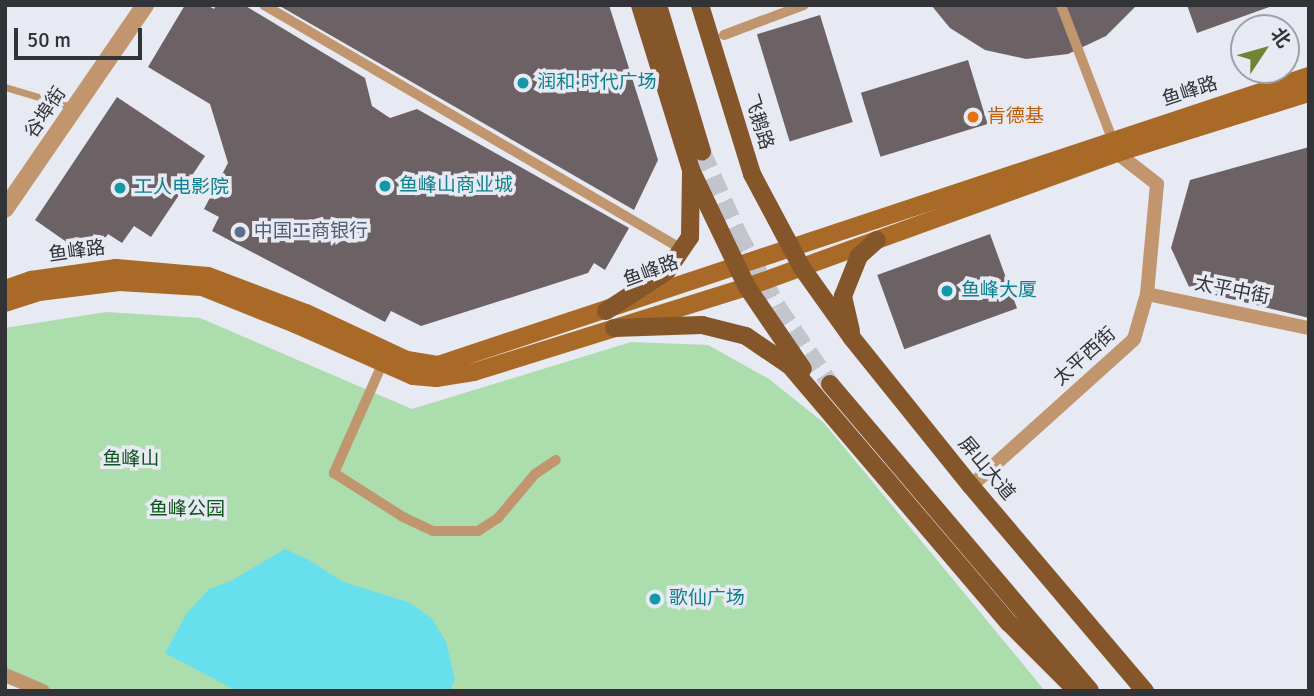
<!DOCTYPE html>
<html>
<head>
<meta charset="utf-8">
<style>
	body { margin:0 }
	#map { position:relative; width:1314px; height:696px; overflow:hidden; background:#e7e9f3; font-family:Signika,"Noto Sans SC",sans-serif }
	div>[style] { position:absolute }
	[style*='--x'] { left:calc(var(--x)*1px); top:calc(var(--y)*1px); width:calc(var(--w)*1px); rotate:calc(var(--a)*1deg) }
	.green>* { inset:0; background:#abddad }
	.water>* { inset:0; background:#68dfec }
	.building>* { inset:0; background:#6c6265; transform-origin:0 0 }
	.primary-tunnel>* { height:18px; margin-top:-9px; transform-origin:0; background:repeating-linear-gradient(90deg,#c3c5cd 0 18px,transparent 0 27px) }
	.service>* { height:7px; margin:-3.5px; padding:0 3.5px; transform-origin:3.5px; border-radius:3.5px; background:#c1956d }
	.pedestrian>* { height:10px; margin:-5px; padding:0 5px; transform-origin:5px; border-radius:5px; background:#c1956d }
	.minor>* { height:14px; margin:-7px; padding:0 7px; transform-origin:7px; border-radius:7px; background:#c1956d }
	.tertiary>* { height:18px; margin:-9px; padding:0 9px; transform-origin:9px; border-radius:9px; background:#c1956d }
	.secondary>* { height:18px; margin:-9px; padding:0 9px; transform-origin:9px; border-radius:9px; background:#aa6a27 }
	.primary>* { height:18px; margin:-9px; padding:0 9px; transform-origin:9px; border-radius:9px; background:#845629 }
	.dots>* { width:19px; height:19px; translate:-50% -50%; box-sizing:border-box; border:4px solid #e7e9f3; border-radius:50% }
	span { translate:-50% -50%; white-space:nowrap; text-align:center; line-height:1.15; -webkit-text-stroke:7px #e7e9f3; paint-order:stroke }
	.culture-label { font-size:19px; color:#0d838f }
	.left { translate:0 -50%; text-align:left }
	.street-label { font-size:19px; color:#323337 }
	.food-label { font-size:19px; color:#c56008 }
	.service-label { font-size:19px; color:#4e5e75 }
	.park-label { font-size:19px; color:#10551c }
	.frame { position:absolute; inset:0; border:7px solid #323337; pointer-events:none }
	.north { position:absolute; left:1230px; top:14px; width:70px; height:70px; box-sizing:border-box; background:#e7e9f3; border:2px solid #9fa0a8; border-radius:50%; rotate:54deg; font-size:19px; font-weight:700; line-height:28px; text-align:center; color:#323337 }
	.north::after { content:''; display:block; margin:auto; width:24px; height:32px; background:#6f8536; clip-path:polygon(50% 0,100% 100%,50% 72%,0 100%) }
	.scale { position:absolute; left:14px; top:28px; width:128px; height:32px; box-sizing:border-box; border:4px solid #323337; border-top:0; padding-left:9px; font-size:21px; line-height:24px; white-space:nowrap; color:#323337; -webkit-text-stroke:5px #e7e9f3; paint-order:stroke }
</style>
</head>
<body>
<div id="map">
	<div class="green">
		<div style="clip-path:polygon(106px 312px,200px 318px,412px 409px,631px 342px,708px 345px,769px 379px,824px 423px,1045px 691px,43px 691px,5px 672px,5px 328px)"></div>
	</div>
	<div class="water">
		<div style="clip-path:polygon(285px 549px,309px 560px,343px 582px,408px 602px,432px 618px,446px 642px,455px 680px,449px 691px,237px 691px,165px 653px,187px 613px,209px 589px,231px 581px)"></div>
	</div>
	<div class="building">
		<div style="clip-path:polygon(185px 5px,207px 5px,214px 9px,216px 5px,244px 5px,365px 78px,372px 106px,390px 118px,417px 109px,629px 228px,605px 270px,594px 263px,588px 273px,421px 326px,391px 311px,385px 322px,212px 231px,219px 217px,204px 209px,228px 163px,210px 104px,148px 67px)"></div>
		<div style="clip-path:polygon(278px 5px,609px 5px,658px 160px,634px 210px)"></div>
		<div style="clip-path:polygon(931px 5px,1137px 5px,1106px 36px,1068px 54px,1026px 59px,985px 50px,950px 28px)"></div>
		<div style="clip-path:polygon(1187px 5px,1272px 5px,1272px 6px,1197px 33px)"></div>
		<div style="left:820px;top:15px;width:112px;height:66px;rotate:73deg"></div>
		<div style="left:968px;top:60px;width:67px;height:112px;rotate:73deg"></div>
		<div style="clip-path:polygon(117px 97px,205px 156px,151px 237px,134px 226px,122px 243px,108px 234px,91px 259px,35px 220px)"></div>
		<div style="clip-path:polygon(1309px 147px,1309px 318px,1190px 289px,1171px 248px,1190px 180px)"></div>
		<div style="left:990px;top:234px;width:79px;height:120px;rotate:70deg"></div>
	</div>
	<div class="primary-tunnel">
		<div style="--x:702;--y:152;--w:90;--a:66.3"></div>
		<div style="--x:738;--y:234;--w:84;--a:61.6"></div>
		<div style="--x:778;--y:308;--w:92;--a:55.6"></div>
	</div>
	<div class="service">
		<div style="--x:5;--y:87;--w:73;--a:16.7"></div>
	</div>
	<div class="pedestrian">
		<div style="--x:264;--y:5;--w:484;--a:30.3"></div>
		<div style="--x:1061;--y:5;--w:149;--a:69.1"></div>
		<div style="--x:724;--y:35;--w:85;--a:-20.6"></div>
		<div style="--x:384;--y:360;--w:124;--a:113.9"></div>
		<div style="--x:334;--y:473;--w:82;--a:32.5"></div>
		<div style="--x:403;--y:517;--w:33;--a:25"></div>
		<div style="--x:433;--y:531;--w:45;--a:0"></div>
		<div style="--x:478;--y:531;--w:24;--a:-33"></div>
		<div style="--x:498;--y:518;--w:57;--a:-49.9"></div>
		<div style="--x:535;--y:474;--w:25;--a:-34"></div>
	</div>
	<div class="minor">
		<div style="--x:1147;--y:294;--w:166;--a:11.9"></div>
		<div style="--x:971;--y:486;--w:219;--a:-42"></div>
		<div style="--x:1134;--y:339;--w:47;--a:-73.9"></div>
		<div style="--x:1147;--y:294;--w:110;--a:-84.8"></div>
		<div style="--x:1157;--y:184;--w:51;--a:-142.2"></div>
		<div style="--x:5;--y:675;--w:41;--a:22.8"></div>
	</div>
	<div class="tertiary">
		<div style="--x:5;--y:209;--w:247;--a:-55.5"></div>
	</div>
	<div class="secondary">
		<div style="--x:5;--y:289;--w:28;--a:-19"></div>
		<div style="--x:31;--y:280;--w:86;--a:-8"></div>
		<div style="--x:116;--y:268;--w:92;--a:5"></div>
		<div style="--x:208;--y:276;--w:105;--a:20.7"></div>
		<div style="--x:306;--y:313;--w:111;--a:25"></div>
		<div style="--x:407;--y:360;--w:31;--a:9"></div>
		<div style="--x:438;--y:365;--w:918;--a:-18.36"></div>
		<div style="--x:5;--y:303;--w:36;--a:-18"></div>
		<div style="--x:39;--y:292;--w:81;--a:-7.1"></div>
		<div style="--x:119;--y:282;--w:83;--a:3.4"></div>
		<div style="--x:202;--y:287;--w:100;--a:21.7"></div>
		<div style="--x:295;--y:324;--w:129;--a:23.8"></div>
		<div style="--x:413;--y:376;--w:23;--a:5"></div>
		<div style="--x:436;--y:378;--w:38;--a:-9"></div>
		<div style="--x:474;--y:372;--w:286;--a:-17.3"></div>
		<div style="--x:747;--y:287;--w:394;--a:-19.9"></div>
		<div style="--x:1117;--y:153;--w:201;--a:-17.4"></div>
	</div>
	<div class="primary">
		<div style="--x:640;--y:5;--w:173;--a:72.8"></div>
		<div style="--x:691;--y:170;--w:130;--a:64.4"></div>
		<div style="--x:747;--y:287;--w:99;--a:55.7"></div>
		<div style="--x:658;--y:5;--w:153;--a:73.3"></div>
		<div style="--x:700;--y:5;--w:177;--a:72.9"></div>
		<div style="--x:752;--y:174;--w:106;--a:62"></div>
		<div style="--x:802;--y:268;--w:86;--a:54.5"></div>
		<div style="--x:852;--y:338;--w:190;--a:51.2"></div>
		<div style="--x:971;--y:486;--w:269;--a:49.7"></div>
		<div style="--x:606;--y:311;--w:73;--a:-33.3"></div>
		<div style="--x:667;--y:271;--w:41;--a:-55.9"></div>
		<div style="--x:690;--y:237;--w:64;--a:-89.1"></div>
		<div style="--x:614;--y:328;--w:88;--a:-2"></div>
		<div style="--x:702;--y:325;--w:45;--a:14"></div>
		<div style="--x:746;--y:336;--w:53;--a:34.3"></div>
		<div style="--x:790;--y:366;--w:338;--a:49.6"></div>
		<div style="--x:1009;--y:623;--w:96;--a:45"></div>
		<div style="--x:851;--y:331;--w:36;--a:-103"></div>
		<div style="--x:843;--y:296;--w:43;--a:-68.2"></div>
		<div style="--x:859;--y:256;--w:24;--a:-42"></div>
		<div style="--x:830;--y:384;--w:402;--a:49.7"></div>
	</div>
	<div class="dots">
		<div style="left:523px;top:83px;background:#0f9aa8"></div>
		<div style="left:973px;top:117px;background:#e8710a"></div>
		<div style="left:385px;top:186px;background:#0f9aa8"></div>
		<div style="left:120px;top:188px;background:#0f9aa8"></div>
		<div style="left:240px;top:232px;background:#5c6f8a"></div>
		<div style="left:947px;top:291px;background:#0f9aa8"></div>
		<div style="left:655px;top:599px;background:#0f9aa8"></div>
	</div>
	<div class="culture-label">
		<span class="left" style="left:537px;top:83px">润和·时代广场</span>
		<span class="left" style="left:399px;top:186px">鱼峰山商业城</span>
		<span class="left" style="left:134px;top:188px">工人电影院</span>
		<span class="left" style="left:961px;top:291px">鱼峰大厦</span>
		<span class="left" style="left:669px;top:599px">歌仙广场</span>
	</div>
	<div class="street-label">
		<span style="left:1190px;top:92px;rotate:-18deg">鱼峰路</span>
		<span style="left:46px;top:113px;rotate:-56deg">谷埠街</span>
		<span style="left:758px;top:122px;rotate:73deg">飞鹅路</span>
		<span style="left:77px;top:252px;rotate:-8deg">鱼峰路</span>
		<span style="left:651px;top:272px;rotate:-20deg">鱼峰路</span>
		<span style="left:1232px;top:291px;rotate:11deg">太平中街</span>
		<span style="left:1085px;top:357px;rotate:-42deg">太平西街</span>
		<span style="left:986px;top:469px;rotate:50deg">屏山大道</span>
	</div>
	<div class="food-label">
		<span class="left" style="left:987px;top:117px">肯德基</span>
	</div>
	<div class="service-label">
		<span class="left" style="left:254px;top:232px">中国工商银行</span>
	</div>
	<div class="park-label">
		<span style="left:131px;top:460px">鱼峰山</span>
		<span style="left:187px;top:510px">鱼峰公园</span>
	</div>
	<div class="frame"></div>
	<div class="north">北</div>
	<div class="scale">50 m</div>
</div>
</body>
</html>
